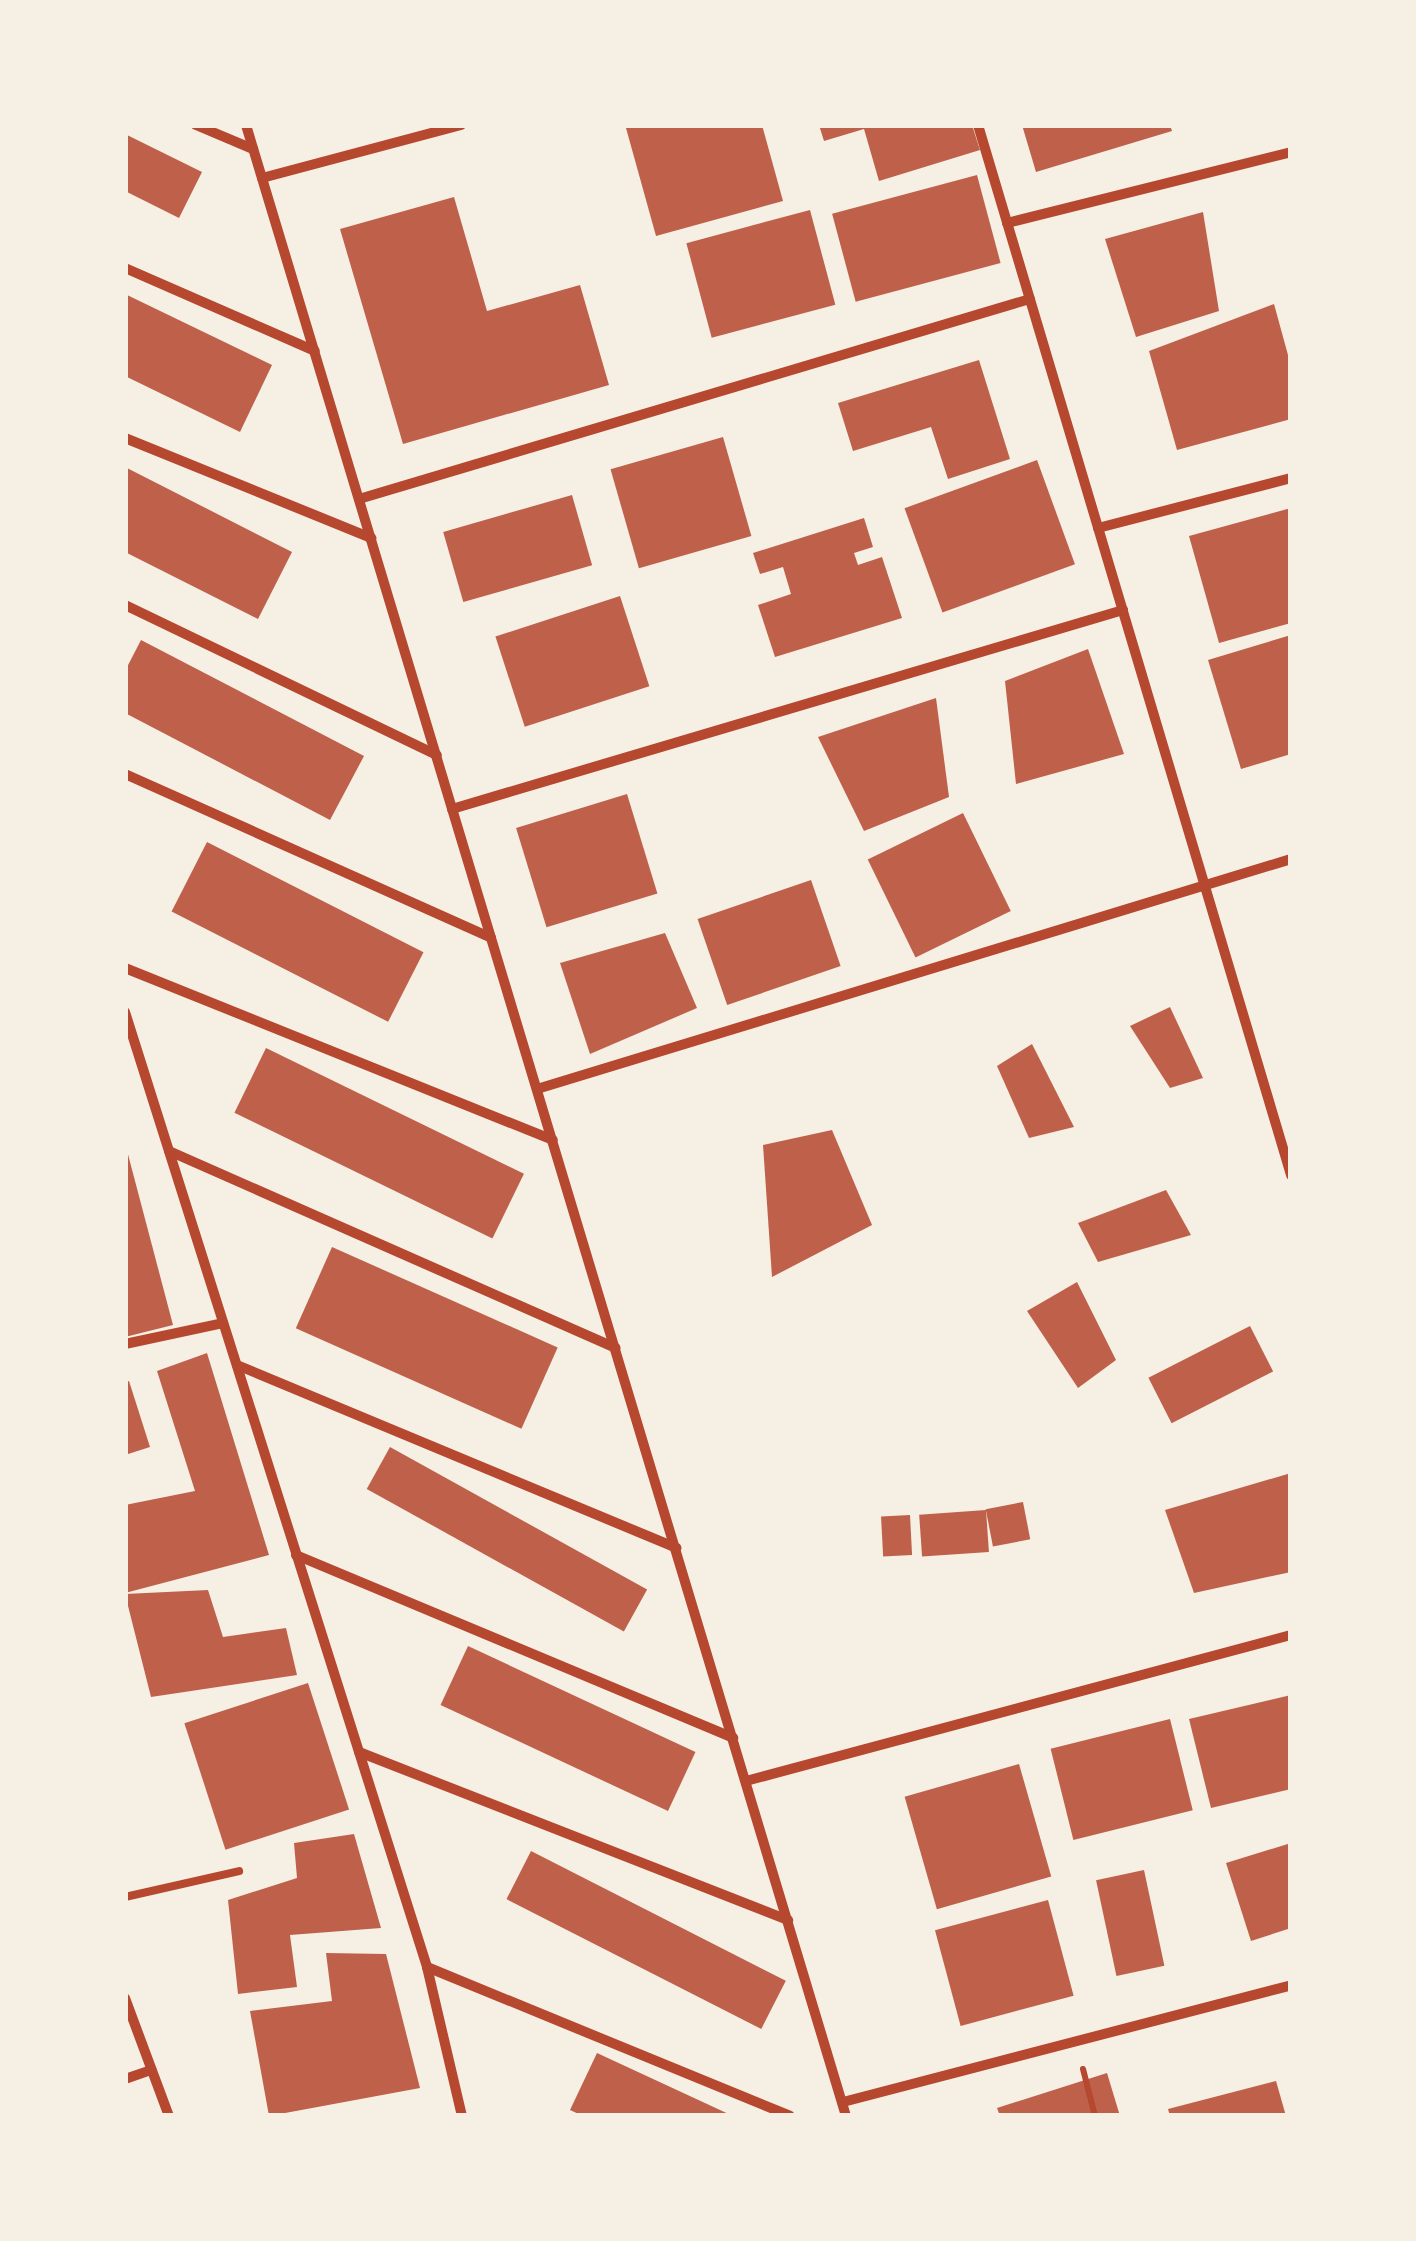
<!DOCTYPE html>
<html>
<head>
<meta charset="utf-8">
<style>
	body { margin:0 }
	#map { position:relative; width:1416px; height:2241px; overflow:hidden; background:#f6efe4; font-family:"Exo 2",sans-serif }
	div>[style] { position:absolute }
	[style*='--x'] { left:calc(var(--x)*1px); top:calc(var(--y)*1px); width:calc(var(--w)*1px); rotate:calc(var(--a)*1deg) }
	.building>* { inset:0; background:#bf614a; transform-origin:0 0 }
	.path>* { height:6px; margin:-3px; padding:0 3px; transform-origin:3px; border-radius:3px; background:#b5482f }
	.service>* { height:8px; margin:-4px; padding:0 4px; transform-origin:4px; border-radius:4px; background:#b5482f }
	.minor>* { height:10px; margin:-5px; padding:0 5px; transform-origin:5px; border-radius:5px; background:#b5482f }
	span { translate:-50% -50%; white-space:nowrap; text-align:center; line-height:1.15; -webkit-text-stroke:8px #f6efe4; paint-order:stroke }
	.frame { position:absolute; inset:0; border:128px solid #f6efe4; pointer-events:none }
</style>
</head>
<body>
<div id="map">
	<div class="building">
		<div style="clip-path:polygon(636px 125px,762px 125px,783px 201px,656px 236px,626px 128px)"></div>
		<div style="clip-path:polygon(819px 125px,972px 125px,980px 150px,879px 181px,864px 129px,824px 141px)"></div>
		<div style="clip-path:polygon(1022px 125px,1170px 125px,1172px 131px,1036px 172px)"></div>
		<div style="clip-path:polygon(125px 134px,202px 172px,179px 218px,125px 191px)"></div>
		<div style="left:977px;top:175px;width:91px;height:150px;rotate:75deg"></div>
		<div style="clip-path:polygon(454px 197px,487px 311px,580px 285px,609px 385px,403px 444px,340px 229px)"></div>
		<div style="left:810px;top:210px;width:98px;height:128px;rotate:75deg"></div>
		<div style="clip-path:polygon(1203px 212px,1219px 311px,1136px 337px,1105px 239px)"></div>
		<div style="clip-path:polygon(125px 294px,272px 365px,240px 432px,125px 376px)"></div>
		<div style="clip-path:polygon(1274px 304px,1291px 366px,1291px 419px,1177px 450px,1149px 351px)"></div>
		<div style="clip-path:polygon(979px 360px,1010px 459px,948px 479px,931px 427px,853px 451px,838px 403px)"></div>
		<div style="left:723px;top:437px;width:103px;height:117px;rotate:74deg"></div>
		<div style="left:1037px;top:460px;width:111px;height:141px;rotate:70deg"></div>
		<div style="clip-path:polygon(125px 467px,292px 552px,258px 619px,125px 552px)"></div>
		<div style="left:572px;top:495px;width:73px;height:134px;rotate:74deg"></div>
		<div style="clip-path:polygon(1291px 508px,1291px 623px,1219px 643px,1189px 536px)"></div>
		<div style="clip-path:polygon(864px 518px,873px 547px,854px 553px,858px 565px,882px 557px,902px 618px,775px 657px,758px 605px,791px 594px,783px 567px,760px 574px,753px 553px)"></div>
		<div style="left:620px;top:596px;width:95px;height:131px;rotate:72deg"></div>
		<div style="clip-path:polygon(1291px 635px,1291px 754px,1241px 769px,1208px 660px)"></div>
		<div style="clip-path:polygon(141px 640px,364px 756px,330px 820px,125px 713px,125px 671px)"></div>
		<div style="clip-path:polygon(1088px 649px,1124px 754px,1016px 784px,1005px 681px)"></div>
		<div style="clip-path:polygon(936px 698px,949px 797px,864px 831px,818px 737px)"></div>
		<div style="left:627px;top:794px;width:104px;height:116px;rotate:73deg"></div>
		<div style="left:963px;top:813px;width:109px;height:106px;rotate:64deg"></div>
		<div style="left:207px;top:842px;width:243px;height:78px;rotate:27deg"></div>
		<div style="left:811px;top:880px;width:91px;height:120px;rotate:71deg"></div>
		<div style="clip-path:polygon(665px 933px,697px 1008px,590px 1054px,560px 963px)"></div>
		<div style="clip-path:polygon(1170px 1007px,1203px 1078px,1170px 1088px,1130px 1026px)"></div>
		<div style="clip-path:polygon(1032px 1044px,1074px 1127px,1029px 1138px,997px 1066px)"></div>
		<div style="left:266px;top:1048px;width:287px;height:72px;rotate:26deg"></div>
		<div style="clip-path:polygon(832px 1130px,872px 1225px,772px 1277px,763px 1145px)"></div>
		<div style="clip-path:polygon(125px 1143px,173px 1325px,125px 1337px)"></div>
		<div style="clip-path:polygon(1166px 1190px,1191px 1235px,1098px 1262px,1078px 1223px)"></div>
		<div style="left:332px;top:1247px;width:247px;height:89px;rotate:24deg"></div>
		<div style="clip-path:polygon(1077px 1282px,1116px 1360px,1078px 1388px,1027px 1311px)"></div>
		<div style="left:1250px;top:1326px;width:51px;height:114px;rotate:63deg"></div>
		<div style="clip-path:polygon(207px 1353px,269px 1555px,125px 1593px,125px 1505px,195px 1491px,157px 1371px)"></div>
		<div style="clip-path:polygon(129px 1381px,150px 1447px,125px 1455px,125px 1382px)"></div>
		<div style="left:390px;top:1447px;width:294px;height:48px;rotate:29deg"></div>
		<div style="clip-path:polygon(1291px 1473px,1291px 1572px,1194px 1593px,1165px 1510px)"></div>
		<div style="left:1023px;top:1502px;width:38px;height:38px;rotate:79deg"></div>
		<div style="left:986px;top:1510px;width:42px;height:67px;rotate:86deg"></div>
		<div style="left:910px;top:1515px;width:40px;height:29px;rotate:87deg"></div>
		<div style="clip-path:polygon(208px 1590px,223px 1637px,286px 1628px,297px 1675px,151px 1697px,125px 1594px)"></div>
		<div style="left:468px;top:1646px;width:251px;height:65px;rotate:25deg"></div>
		<div style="left:308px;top:1683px;width:133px;height:130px;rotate:72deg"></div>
		<div style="clip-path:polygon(1291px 1695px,1291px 1789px,1211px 1808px,1189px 1719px)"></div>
		<div style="left:1170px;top:1719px;width:94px;height:123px;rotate:76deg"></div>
		<div style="left:1019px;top:1764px;width:117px;height:119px;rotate:74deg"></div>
		<div style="clip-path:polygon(354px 1834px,381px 1928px,290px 1935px,297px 1987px,238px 1994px,228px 1900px,297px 1878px,294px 1843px)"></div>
		<div style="clip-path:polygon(1291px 1843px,1291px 1928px,1251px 1941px,1226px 1863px)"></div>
		<div style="left:531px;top:1851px;width:286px;height:54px;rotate:27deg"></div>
		<div style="left:1144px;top:1870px;width:98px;height:49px;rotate:78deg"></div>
		<div style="left:1048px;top:1900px;width:99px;height:117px;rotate:75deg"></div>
		<div style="clip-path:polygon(326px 1953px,386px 1954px,420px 2088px,269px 2116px,250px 2011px,332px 2001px)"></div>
		<div style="clip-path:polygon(597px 2053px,733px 2116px,583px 2116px,570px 2110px)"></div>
		<div style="clip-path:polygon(1107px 2073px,1120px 2116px,1000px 2116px,997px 2108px)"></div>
		<div style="clip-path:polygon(1276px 2081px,1286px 2116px,1170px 2116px,1168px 2109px)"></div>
	</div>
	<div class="path">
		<div style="--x:1083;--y:2069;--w:49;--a:75.7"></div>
	</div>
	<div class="service">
		<div style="--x:125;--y:1897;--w:117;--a:-12.8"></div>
	</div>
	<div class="minor">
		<div style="--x:196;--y:125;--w:62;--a:22.8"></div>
		<div style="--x:246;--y:125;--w:2079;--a:73.23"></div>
		<div style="--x:978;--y:125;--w:1096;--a:73.4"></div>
		<div style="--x:262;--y:178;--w:206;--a:-14.9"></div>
		<div style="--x:1007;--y:223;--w:293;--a:-14"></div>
		<div style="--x:125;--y:268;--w:207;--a:23.6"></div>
		<div style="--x:125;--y:438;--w:266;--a:22.1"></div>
		<div style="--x:359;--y:499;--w:700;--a:-16.6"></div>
		<div style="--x:1098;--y:528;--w:199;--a:-14.5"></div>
		<div style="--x:125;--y:605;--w:346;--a:25.7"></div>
		<div style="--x:125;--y:774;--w:401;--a:24.1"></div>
		<div style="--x:452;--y:809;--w:700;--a:-16.52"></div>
		<div style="--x:125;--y:968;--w:461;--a:21.9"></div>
		<div style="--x:125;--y:1012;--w:1002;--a:72.45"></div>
		<div style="--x:427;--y:1967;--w:153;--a:76.8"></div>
		<div style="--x:537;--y:1089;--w:788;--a:-16.96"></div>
		<div style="--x:169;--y:1151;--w:488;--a:23.8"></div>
		<div style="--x:125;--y:1344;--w:100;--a:-12.1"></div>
		<div style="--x:237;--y:1365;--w:476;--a:22.6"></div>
		<div style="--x:296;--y:1555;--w:474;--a:22.7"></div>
		<div style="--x:359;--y:1752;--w:461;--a:21.4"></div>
		<div style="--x:746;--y:1781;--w:564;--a:-15"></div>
		<div style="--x:427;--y:1967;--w:392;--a:22.3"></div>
		<div style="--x:125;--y:1998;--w:126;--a:69.6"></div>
		<div style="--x:125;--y:2079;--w:28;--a:-19"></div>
		<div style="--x:843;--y:2102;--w:463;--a:-14.6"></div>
	</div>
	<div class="frame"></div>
</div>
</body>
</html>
